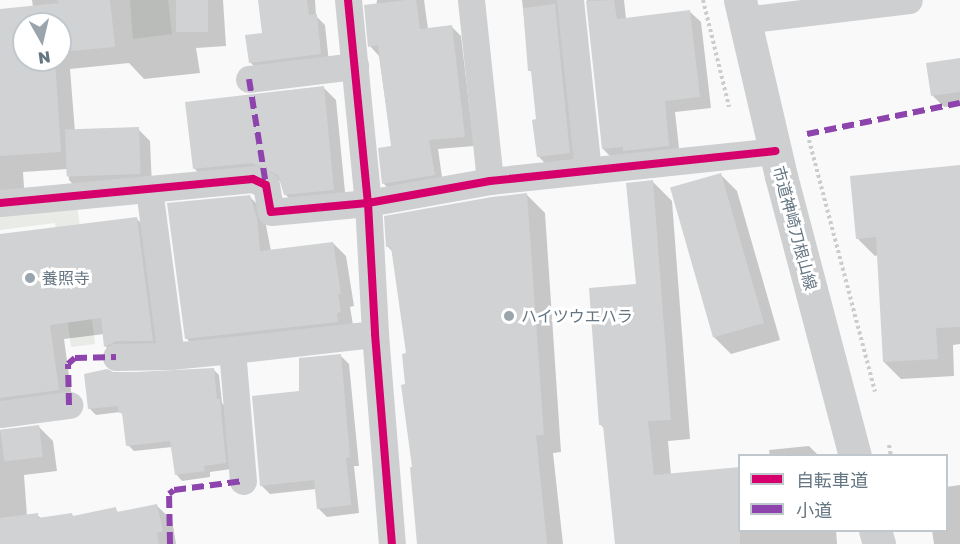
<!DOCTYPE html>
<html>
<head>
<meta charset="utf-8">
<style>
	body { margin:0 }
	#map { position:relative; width:960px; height:544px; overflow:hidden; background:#f9f9f9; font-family:"Golos Text","Noto Sans JP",sans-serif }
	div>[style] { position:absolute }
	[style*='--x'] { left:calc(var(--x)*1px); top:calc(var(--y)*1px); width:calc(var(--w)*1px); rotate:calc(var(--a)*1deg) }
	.green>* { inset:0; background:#e8ebe6 }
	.shadow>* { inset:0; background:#0003 }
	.building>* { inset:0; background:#d0d2d3; transform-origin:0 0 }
	.path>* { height:4px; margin-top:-2px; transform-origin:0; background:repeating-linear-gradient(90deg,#cbcccd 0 3px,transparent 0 6px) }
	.minor>* { height:27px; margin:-13.5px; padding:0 13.5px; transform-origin:13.5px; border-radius:13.5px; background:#cecfd0 }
	.tertiary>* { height:33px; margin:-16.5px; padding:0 16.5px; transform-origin:16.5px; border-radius:16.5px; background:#cecfd0 }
	.quiet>* { height:6px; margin-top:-3px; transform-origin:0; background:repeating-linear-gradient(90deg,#8e44ad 0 12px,transparent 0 18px) }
	.cycleway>* { height:8px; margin:-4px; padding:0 4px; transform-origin:4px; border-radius:4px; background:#d6006c }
	.dots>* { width:16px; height:16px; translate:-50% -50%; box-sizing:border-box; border:3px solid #fff; border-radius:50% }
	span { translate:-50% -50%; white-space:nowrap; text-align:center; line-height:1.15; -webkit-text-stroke:6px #fff; paint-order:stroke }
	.street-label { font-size:16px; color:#657683 }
	.poi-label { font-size:16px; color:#657683 }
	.left { translate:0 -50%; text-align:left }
	.legend { position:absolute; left:738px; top:454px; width:210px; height:78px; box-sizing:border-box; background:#fff; border:2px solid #c1c8cd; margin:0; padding:8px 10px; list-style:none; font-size:18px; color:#657683 }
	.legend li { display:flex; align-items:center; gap:12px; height:30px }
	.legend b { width:30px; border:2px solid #c1c8cd }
	.north { position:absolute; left:12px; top:12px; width:60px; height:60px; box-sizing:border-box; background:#fff; border:2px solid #c1c8cd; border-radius:50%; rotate:172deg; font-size:16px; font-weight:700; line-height:24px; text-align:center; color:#657683 }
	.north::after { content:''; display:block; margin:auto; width:21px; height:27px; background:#99a4ac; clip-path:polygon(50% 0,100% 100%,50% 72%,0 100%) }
</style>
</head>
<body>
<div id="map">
	<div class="green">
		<div style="clip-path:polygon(130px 0,168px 0,172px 34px,133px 39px)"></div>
		<div style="clip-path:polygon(77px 204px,95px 344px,71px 347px,55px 223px,0 230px,0 214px)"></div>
	</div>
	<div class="shadow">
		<div style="clip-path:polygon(evenodd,32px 0,223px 0,226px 46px,196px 48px,200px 73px,144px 79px,129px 63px,70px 69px,75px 132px,138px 129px,150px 141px,152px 186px,81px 193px,69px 180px,68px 169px,23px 172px,25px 202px,0 204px,0 11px,33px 7px,32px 0,24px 24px,60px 24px,60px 60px,24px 60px,24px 24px)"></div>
		<div style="clip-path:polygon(260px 0,315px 0,316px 16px,325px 25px,329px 63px,259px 71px,250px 62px,263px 35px)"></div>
		<div style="clip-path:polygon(377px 0,424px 0,428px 29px,452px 27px,461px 36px,474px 146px,438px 149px,443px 184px,393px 193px,384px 184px,380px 149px,392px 147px,379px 56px,370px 46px)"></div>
		<div style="clip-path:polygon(522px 0,571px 0,581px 164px,550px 168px,539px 157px,533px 74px,530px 70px)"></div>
		<div style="clip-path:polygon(587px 0,624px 0,626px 19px,689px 11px,701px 22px,711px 108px,675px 112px,680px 157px,614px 160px,603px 149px)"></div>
		<div style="clip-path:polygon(960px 60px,960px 105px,944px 107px,932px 95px)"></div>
		<div style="clip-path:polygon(323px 87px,336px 100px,346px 202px,298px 207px,285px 194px,282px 182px,266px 175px,206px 181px,194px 168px)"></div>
		<div style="clip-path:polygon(960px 166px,960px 344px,953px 345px,954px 376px,901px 379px,884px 362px,878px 255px,875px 256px,858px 239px)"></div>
		<div style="clip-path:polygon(720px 174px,737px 191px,780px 340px,731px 354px,714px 337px)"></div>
		<div style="clip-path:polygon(652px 181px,672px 201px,690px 439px,668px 441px,671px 475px,740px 530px,836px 530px,837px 544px,616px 544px,605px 429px,600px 424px,638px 286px)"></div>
		<div style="clip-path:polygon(527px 195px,545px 213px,561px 452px,553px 453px,563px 544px,418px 544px,407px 386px,408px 355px,393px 252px,388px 247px)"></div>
		<div style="clip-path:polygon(250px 197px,263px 210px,271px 251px,333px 243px,346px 256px,354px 306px,350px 307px,353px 325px,199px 351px,186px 338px)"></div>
		<div style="clip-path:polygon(136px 218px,151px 233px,167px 355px,120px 361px,106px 347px,104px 334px,64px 339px,73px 405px,0 422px,0 236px)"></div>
		<div style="clip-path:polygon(340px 355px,349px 364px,359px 466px,354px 466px,359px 513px,327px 517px,318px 508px,316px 489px,270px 494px,261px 485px)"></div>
		<div style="clip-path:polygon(213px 369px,219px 375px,222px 403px,226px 407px,231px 469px,210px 472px,210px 477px,182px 481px,176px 474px,172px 447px,134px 451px,128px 445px,124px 416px,120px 412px,96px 415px,90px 409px,107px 372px,171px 373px)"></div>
		<div style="clip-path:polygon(38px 426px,53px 441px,57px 471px,24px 475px,27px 516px,37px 515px,42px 519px,74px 517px,115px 509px,119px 513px,157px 506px,172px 520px,176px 544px,0 544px,0 430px)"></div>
		<div style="clip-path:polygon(809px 446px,819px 456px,770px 456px,769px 450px)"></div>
		<div style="clip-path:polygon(960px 485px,960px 544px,934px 544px,932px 530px,946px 530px,946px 487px)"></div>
	</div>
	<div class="building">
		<div style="clip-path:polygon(57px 0,110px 0,115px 47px,60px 52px,60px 24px,24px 24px,24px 60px,55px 60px,61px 152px,0 156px,0 9px,59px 3px)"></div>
		<div style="left:176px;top:0;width:32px;height:32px"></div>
		<div style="clip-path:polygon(258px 0,307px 0,309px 15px,317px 14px,321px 54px,249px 63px,245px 35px,262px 33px)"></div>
		<div style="clip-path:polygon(406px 0,416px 0,420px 29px,452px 25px,465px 137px,429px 140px,435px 175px,382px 184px,378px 148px,391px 146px,378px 45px,368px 47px,364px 5px)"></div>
		<div style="clip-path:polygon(614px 0,617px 19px,690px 10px,700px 97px,665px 101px,669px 146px,623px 151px,623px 147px,602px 149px,586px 1px)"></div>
		<div style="clip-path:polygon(555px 4px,570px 153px,537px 157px,532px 120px,536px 119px,531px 71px,528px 71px,523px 8px)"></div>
		<div style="clip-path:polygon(960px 58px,960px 92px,931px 96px,926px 63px)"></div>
		<div style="clip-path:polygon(324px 86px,334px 190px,284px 195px,278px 175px,252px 163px,193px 169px,185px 102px)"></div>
		<div style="left:139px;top:127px;width:47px;height:74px;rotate:88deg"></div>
		<div style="clip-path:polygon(960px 165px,960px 327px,936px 328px,938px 359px,883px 362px,876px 237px,856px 239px,850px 176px)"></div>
		<div style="left:721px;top:173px;width:156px;height:53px;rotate:74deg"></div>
		<div style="clip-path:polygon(653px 180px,671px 420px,648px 421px,654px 475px,740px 467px,740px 544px,615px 544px,603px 425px,599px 425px,589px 288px,636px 284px,626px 183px)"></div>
		<div style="clip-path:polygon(527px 193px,544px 435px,536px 435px,547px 544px,417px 544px,410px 467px,412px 467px,401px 385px,405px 384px,402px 354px,406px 353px,391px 247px,386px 247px,384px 216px,492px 197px)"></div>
		<div style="clip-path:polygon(250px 195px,257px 218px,260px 251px,333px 242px,341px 294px,338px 294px,341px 312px,337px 313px,338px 322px,185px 339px,167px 203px)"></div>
		<div style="clip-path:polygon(137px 217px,153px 341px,116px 341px,104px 347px,101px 318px,50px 325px,59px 390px,0 398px,0 234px)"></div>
		<div style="clip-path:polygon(341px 354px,350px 457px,346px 458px,351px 505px,317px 509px,314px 480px,260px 486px,252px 396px,299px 391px,299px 358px)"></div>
		<div style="clip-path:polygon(214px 368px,217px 399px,220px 399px,226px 463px,204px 466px,205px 471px,175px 475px,170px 441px,126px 446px,122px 413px,119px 413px,118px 406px,88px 409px,84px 374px,107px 369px,116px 373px)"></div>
		<div style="left:39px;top:425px;width:32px;height:39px;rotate:83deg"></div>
		<div style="clip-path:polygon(157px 504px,163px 531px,157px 533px,159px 544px,0 544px,0 518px,38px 513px,38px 518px,72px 513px,73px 516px,116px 507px,117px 512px)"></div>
	</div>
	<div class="path">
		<div style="--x:703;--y:0;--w:110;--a:76.3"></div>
		<div style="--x:809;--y:140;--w:260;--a:75.3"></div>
		<div style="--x:889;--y:445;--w:11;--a:80"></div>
	</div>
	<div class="minor">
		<div style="--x:348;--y:0;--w:204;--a:84.4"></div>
		<div style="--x:368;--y:203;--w:131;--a:86.9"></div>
		<div style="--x:375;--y:334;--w:211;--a:85.4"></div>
		<div style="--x:471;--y:0;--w:182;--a:84"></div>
		<div style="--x:570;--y:0;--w:171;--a:84"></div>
		<div style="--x:744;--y:20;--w:166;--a:-6.9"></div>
		<div style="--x:249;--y:79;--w:107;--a:-7"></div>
		<div style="--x:149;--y:189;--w:168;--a:82.5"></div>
		<div style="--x:0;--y:203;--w:254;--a:-5.4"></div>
		<div style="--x:253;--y:179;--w:14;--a:25"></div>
		<div style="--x:266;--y:185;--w:27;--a:80"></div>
		<div style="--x:271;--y:212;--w:97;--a:-5.3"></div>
		<div style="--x:368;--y:203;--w:124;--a:-10.2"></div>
		<div style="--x:490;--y:181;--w:287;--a:-6"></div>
		<div style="--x:116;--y:357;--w:55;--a:-1"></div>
		<div style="--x:171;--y:356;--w:61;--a:-5.6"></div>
		<div style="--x:0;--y:414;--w:70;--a:-7.4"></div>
		<div style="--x:243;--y:481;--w:131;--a:-94.8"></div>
		<div style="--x:232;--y:350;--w:144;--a:-6.4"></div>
	</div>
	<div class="tertiary">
		<div style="--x:740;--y:0;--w:181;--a:76.9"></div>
		<div style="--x:781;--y:176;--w:290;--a:75.2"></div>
		<div style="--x:875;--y:530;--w:15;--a:74"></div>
	</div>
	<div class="quiet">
		<div style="--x:249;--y:79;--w:107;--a:80.9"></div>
		<div style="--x:807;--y:134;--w:156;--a:-11.5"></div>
		<div style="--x:69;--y:405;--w:41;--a:-91.4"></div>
		<div style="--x:68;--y:364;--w:9;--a:-41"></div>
		<div style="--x:75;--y:358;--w:41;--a:-1.4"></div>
		<div style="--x:170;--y:544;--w:50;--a:-91.1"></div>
		<div style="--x:169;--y:494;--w:6;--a:-39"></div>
		<div style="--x:174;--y:490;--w:70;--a:-7.4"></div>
	</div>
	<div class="cycleway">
		<div style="--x:348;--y:0;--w:204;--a:84.4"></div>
		<div style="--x:368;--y:203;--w:131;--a:86.9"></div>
		<div style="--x:375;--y:334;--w:211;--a:85.4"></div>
		<div style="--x:0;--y:203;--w:254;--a:-5.4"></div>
		<div style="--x:253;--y:179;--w:14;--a:25"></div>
		<div style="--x:266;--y:185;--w:27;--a:80"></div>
		<div style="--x:271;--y:212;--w:97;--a:-5.3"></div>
		<div style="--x:368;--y:203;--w:124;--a:-10.2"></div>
		<div style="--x:490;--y:181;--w:287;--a:-6"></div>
	</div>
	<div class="dots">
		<div style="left:30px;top:278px;background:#99a4ac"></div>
		<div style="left:509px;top:316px;background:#99a4ac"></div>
	</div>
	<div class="street-label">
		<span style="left:795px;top:228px;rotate:75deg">市道神崎刀根山線</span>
	</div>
	<div class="poi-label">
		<span class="left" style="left:42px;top:278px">養照寺</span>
		<span class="left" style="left:521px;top:316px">ハイツウエハラ</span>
	</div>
	<ul class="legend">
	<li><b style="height:8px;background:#d6006c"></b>自転車道</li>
	<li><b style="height:8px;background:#8e44ad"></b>小道</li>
	</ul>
	<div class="north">N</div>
</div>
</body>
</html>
